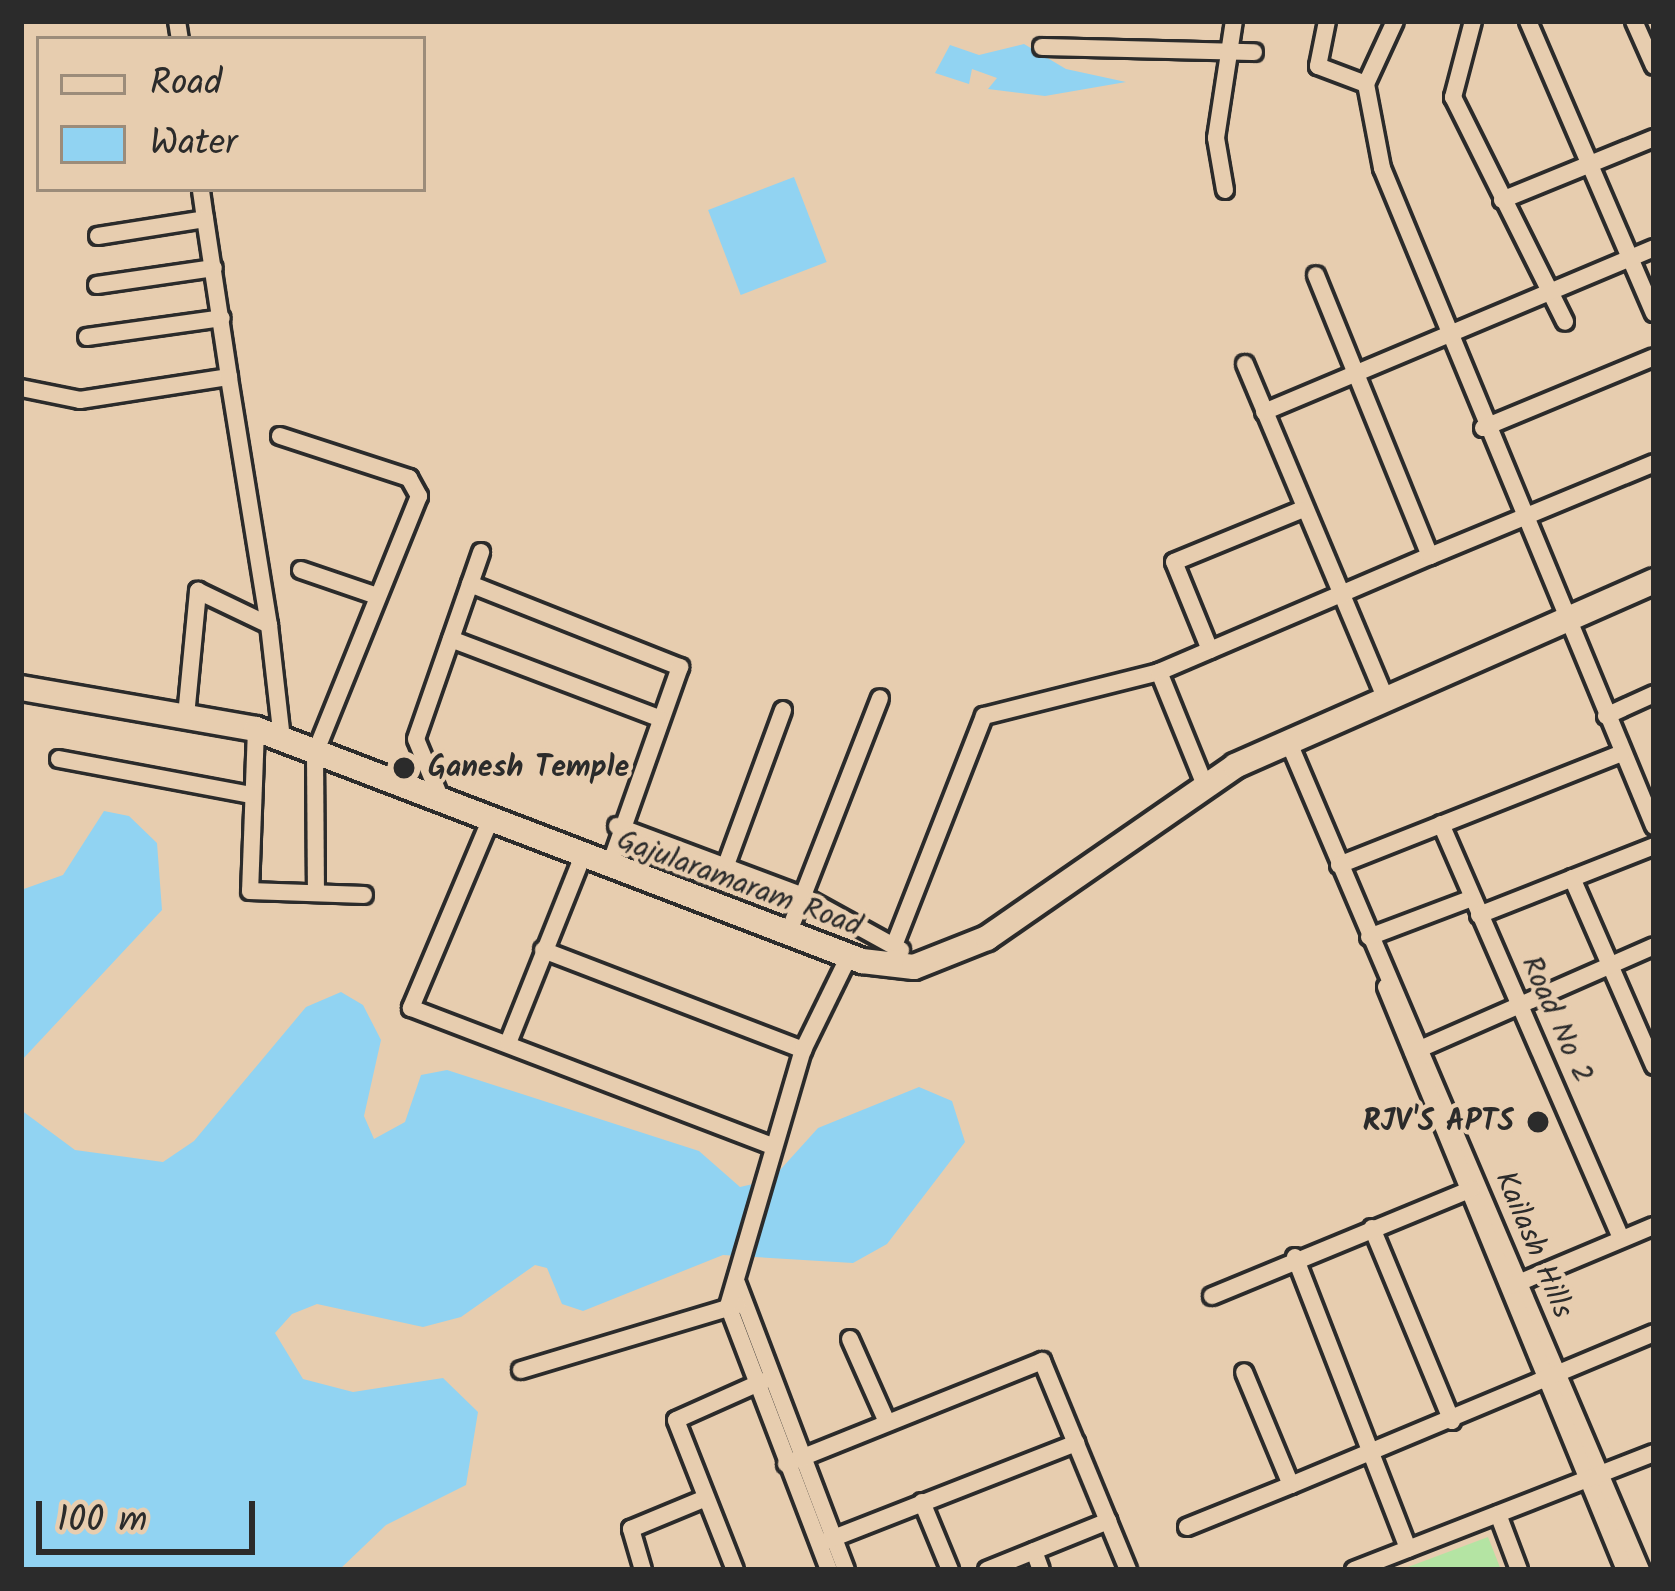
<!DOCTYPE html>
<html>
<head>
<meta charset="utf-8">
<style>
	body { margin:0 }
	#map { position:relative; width:1675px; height:1591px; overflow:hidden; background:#e7cdaf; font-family:Kalam,sans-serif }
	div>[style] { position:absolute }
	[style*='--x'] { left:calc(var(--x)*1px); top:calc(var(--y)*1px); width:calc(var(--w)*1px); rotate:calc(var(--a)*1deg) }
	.green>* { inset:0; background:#b4e4a3 }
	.water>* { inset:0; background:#91d3f2; transform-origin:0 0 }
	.roads { filter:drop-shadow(3px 0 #2b2b2b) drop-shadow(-3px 0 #2b2b2b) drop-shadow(0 3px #2b2b2b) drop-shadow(0 -3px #2b2b2b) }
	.minor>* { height:16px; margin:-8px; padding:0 8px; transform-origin:8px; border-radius:8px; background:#e7cdaf }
	.secondary>* { height:24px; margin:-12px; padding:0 12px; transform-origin:12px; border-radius:12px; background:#e7cdaf }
	.dots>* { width:33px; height:33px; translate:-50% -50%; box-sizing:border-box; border:6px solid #e7cdaf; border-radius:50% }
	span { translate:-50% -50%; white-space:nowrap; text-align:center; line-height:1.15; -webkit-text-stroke:9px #e7cdaf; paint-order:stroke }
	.poi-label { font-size:30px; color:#2b2b2b; font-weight:700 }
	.left { translate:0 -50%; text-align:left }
	.right { translate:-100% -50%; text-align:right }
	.street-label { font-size:30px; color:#2b2b2b }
	.frame { position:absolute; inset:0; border:24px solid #2b2b2b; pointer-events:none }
	.legend { position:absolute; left:36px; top:36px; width:390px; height:156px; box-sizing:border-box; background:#e7cdaf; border:3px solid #9c8c7a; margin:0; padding:15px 21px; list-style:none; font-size:36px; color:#2b2b2b }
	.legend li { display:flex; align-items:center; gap:24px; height:60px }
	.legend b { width:60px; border:3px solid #9c8c7a }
	.scale { position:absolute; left:36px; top:1501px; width:219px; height:54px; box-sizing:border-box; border:6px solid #2b2b2b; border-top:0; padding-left:15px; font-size:36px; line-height:42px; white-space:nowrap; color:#2b2b2b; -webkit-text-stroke:9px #e7cdaf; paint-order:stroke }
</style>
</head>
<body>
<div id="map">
	<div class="green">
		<div style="clip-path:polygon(1488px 1537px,1501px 1570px,1400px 1570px)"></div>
	</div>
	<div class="water">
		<div style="clip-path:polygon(1024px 44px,1066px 69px,1126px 82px,1045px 96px,988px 89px,997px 78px,972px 69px,969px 84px,935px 73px,950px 45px,979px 55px)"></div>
		<div style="left:794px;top:177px;width:91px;height:92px;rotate:69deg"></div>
		<div style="clip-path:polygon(104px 811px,129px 816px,157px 843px,162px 910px,21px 1061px,21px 890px,63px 875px)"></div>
		<div style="clip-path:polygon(341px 992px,363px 1005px,381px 1040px,364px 1116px,374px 1139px,405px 1122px,421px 1075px,447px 1070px,699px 1151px,740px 1187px,771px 1180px,818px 1128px,919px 1087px,952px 1101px,965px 1142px,887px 1244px,853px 1263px,723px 1255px,583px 1311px,562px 1304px,547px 1268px,535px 1265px,461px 1317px,423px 1327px,317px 1304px,292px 1314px,275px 1333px,303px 1379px,353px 1392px,443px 1378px,478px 1412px,466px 1485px,386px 1525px,339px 1570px,21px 1570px,21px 1110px,75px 1150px,163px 1162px,194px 1141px,306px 1007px)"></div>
	</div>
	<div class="roads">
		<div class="minor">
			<div style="--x:177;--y:21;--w:18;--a:81"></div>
			<div style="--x:1327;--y:21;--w:46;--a:101.3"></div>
			<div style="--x:1318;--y:66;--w:51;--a:20.6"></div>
			<div style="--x:1395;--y:21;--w:69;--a:114.7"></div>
			<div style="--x:1366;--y:84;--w:86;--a:79.2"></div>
			<div style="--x:1382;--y:168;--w:712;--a:67.54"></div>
			<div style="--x:1473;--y:21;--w:79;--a:104.7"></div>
			<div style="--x:1453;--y:97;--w:251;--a:63.5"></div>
			<div style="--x:1528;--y:21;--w:318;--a:66.7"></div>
			<div style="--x:1634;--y:21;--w:49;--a:66"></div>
			<div style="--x:1042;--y:47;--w:212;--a:1.4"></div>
			<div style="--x:1225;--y:190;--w:53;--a:-99.8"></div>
			<div style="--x:1216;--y:138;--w:118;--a:-81.3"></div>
			<div style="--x:1502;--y:200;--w:164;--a:-22.2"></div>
			<div style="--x:98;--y:236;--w:108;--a:-9"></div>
			<div style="--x:205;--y:219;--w:30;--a:-98"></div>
			<div style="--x:97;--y:285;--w:118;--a:-8.3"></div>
			<div style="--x:87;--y:337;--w:136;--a:-8"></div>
			<div style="--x:1245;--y:364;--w:359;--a:67.2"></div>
			<div style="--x:21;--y:388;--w:60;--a:11.5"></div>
			<div style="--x:80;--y:400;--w:151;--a:-8.8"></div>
			<div style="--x:229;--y:377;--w:160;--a:-98.6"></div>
			<div style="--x:1264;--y:412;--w:423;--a:-22.8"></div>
			<div style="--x:1483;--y:428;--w:185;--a:-22.5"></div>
			<div style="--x:280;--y:436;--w:136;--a:18"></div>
			<div style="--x:409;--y:478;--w:21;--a:61"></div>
			<div style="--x:419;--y:496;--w:277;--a:112"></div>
			<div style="--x:315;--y:753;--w:140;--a:89.6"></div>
			<div style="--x:1430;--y:556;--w:243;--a:-22.5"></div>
			<div style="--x:301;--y:570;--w:80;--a:18.9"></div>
			<div style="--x:470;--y:584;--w:226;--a:21.6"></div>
			<div style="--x:680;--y:667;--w:213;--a:109.5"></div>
			<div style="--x:269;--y:625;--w:115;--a:83.5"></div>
			<div style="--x:451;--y:639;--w:222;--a:20.8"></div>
			<div style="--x:1210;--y:650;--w:95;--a:-112.2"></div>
			<div style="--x:1174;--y:562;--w:137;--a:-22.3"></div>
			<div style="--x:1159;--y:672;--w:120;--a:67.9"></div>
			<div style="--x:186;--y:716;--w:126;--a:-84.5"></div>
			<div style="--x:198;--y:591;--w:79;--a:25.6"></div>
			<div style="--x:269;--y:625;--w:251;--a:-99.2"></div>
			<div style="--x:1606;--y:716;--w:53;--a:-24.6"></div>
			<div style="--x:256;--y:729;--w:162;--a:92.1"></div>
			<div style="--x:250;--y:891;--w:114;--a:2"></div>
			<div style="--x:1289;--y:743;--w:899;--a:66.94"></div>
			<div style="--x:59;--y:759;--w:196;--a:10.6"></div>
			<div style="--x:443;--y:804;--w:70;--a:-112.6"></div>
			<div style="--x:416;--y:739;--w:198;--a:-70.8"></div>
			<div style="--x:489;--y:823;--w:201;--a:112.9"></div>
			<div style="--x:411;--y:1008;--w:387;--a:20.9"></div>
			<div style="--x:1441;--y:824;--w:451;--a:66.5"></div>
			<div style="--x:617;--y:826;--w:199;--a:20.6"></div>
			<div style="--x:803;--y:896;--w:112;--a:28.9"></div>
			<div style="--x:726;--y:865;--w:165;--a:-69.8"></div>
			<div style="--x:1339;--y:865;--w:304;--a:-21.6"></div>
			<div style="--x:1572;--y:878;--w:205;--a:66.4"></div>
			<div style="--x:1479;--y:915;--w:188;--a:-21.5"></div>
			<div style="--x:788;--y:934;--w:253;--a:-68.7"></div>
			<div style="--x:1369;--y:937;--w:110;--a:-20.7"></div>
			<div style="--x:895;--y:943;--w:244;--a:-68.6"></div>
			<div style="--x:984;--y:716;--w:180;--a:-14.1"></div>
			<div style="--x:1159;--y:672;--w:295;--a:-23.2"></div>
			<div style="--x:1430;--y:556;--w:303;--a:-112.1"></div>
			<div style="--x:543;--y:950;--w:279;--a:21"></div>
			<div style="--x:1386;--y:987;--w:630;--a:67.71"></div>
			<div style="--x:508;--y:1043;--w:199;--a:-68.2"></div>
			<div style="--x:1413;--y:1052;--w:263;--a:-23.7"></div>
			<div style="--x:1372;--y:1228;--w:209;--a:67.5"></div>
			<div style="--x:1295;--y:1257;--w:313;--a:68.8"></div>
			<div style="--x:737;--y:1283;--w:307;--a:69.2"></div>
			<div style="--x:1511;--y:1286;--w:155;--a:-22.8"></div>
			<div style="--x:1212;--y:1296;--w:281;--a:-22.4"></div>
			<div style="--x:850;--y:1339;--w:91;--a:66"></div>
			<div style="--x:521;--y:1370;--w:226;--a:-16.7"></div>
			<div style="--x:786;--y:1464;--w:276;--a:-21.9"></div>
			<div style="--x:1042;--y:1361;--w:226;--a:67.6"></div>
			<div style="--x:1291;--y:1485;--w:394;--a:-22.7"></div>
			<div style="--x:922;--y:1502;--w:74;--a:67.6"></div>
			<div style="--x:1498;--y:1514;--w:60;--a:69.4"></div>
			<div style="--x:1187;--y:1527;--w:112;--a:-22"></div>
			<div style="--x:1291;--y:1485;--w:122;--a:-112.6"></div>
			<div style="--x:826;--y:1541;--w:269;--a:-21.4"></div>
			<div style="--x:1034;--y:1551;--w:20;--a:70"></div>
			<div style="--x:643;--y:1570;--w:43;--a:-106.3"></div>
			<div style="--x:631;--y:1529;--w:81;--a:-22.5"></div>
			<div style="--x:735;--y:1570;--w:161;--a:-111.5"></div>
			<div style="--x:676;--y:1420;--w:95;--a:-24.1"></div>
			<div style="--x:829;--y:1570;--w:283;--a:-110.9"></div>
			<div style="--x:728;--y:1306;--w:267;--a:-73.7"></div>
			<div style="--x:803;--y:1050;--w:105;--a:-63.9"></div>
			<div style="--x:987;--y:1570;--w:131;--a:-22"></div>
			<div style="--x:1354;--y:1570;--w:322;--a:-21.3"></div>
		</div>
		<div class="secondary">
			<div style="--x:21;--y:688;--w:239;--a:9.9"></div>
			<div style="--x:256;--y:729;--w:649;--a:20.95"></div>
			<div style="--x:862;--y:961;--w:52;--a:6.6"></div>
			<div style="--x:914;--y:967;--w:79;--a:-21.7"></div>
			<div style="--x:987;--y:938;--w:302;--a:-34.7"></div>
			<div style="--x:1235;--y:766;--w:458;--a:-23.8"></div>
		</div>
	</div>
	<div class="dots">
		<div style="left:404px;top:768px;background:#2b2b2b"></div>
		<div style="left:1538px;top:1122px;background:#2b2b2b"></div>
	</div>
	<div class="poi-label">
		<span class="left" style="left:428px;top:768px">Ganesh Temple</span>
		<span class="right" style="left:1514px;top:1122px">RJV'S APTS</span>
	</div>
	<div class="street-label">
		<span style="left:739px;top:884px;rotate:20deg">Gajularamaram Road</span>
		<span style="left:1556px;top:1020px;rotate:66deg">Road No 2</span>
		<span style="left:1533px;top:1245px;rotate:67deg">Kailash Hills</span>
	</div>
	<div class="frame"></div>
	<ul class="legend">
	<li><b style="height:15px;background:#e7cdaf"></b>Road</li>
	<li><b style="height:33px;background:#91d3f2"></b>Water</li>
	</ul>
	<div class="scale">100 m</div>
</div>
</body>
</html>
